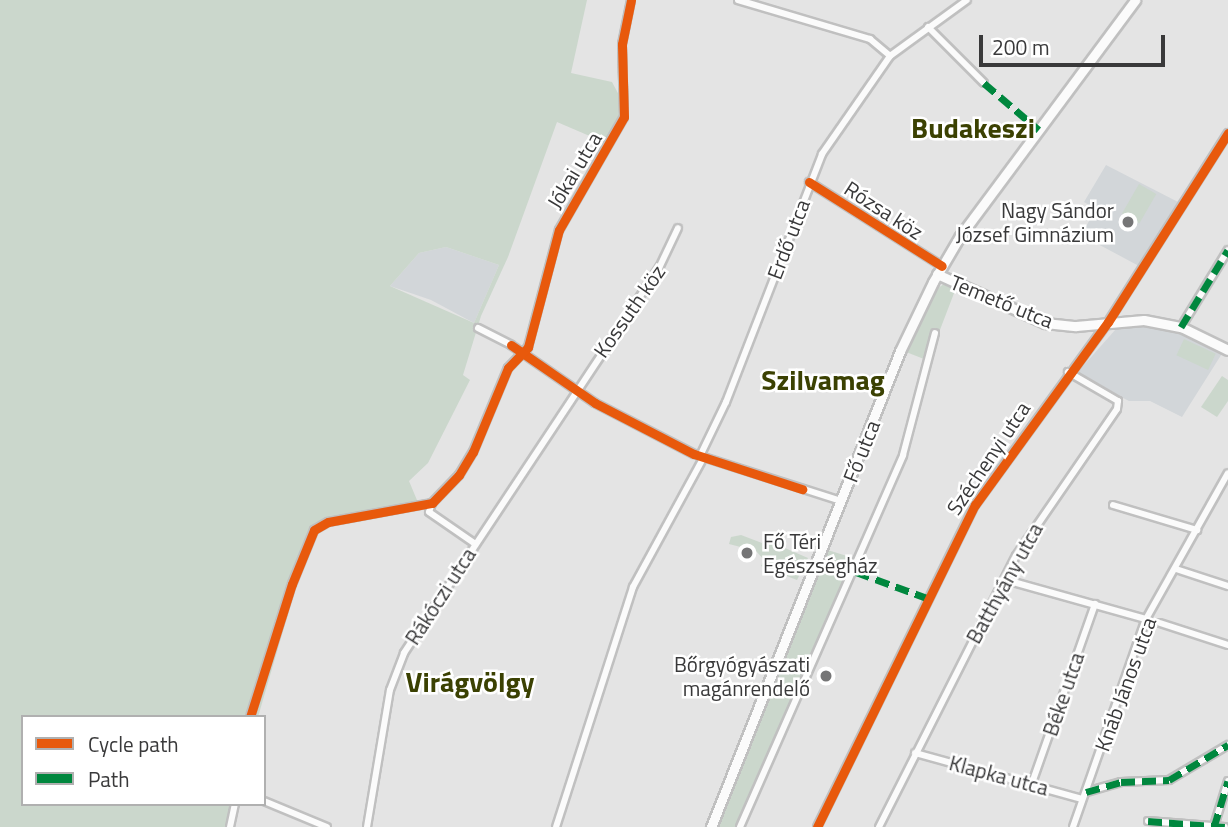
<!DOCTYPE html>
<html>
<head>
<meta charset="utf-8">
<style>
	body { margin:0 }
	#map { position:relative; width:1228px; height:827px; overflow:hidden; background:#e4e4e4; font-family:"Titillium Web",sans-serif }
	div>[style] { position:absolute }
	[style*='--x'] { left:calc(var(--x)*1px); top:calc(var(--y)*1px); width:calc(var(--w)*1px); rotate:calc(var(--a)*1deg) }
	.built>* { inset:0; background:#d2d6d9 }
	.green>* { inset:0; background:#cbd7cc; transform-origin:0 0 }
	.roads { filter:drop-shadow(2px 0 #c0c0c0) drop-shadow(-2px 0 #c0c0c0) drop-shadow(0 2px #c0c0c0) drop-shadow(0 -2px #c0c0c0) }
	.minor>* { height:6px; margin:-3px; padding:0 3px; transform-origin:3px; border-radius:3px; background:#fbfbfb }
	.secondary>* { height:9px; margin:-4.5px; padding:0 4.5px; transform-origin:4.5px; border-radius:4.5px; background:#fbfbfb }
	.quiet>* { height:7px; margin-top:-3.5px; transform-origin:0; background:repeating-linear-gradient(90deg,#00873e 0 14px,transparent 0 21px) }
	.cycleway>* { height:9px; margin:-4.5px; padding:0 4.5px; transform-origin:4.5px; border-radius:4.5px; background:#e8590c }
	.dots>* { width:19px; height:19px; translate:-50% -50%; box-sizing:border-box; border:4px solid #fff; border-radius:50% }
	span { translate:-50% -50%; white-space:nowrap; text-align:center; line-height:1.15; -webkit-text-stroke:5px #fff; paint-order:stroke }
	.street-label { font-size:21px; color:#39393a }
	.poi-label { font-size:21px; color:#39393a }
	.right { translate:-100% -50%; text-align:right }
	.left { translate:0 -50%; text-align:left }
	.district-label { font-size:28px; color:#3b4102; font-weight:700 }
	.legend { position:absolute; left:21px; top:715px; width:245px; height:91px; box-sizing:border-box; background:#fff; border:2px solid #b0b0b0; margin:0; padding:9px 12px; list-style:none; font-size:21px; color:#39393a }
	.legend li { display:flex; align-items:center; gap:14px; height:35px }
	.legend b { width:35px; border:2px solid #b0b0b0 }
	.scale { position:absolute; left:979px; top:35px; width:186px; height:32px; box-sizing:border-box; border:4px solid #39393a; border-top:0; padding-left:9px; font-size:21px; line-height:24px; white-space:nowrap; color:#39393a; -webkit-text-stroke:5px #fff; paint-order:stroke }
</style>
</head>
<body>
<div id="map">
	<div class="built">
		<div style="clip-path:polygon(1106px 165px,1180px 203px,1139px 266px,1081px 235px,1096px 209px,1084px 202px)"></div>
		<div style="clip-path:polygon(446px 247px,499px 265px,474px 323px,431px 300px,390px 286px,419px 253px)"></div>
		<div style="clip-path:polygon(1141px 325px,1185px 334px,1223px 352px,1182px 417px,1150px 401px,1129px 401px,1076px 374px,1116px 329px)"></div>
	</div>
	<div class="green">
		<div style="clip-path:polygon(evenodd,0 0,587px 0,571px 73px,612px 82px,620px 97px,621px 116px,606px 143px,557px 122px,508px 257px,481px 316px,463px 375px,470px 380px,428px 463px,409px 481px,419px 505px,318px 526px,306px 552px,258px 717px,23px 717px,23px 804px,235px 804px,232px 827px,0 827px,0 0,446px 247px,499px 265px,474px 323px,390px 286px,419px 253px,446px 247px)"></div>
		<div style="left:1139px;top:184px;width:20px;height:34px;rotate:30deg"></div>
		<div style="clip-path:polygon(945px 283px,956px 288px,938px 335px,932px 335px,924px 359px,906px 352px,933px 292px)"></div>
		<div style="left:1184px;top:339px;width:35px;height:18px;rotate:25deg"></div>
		<div style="clip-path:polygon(1222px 376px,1228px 380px,1228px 401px,1217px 417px,1201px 407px)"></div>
		<div style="clip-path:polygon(741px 535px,762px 543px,764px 539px,808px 558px,797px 580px,761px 566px,764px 560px,756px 551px,729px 544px,731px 537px)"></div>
		<div style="clip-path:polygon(821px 548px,860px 560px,740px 827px,711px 827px)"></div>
	</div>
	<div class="roads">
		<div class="minor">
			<div style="--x:738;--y:0;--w:138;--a:16.5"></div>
			<div style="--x:870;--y:39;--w:26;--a:40"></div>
			<div style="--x:928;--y:27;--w:79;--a:45"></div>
			<div style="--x:809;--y:182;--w:157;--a:32.3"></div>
			<div style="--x:1181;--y:327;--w:90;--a:-58.6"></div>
			<div style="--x:478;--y:328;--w:37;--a:27"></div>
			<div style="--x:511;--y:345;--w:102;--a:34.6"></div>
			<div style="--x:595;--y:403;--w:111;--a:27.3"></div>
			<div style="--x:694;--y:454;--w:154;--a:17.7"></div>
			<div style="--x:700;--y:456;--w:60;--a:-64.3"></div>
			<div style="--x:726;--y:402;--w:266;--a:-68.8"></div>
			<div style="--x:822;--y:154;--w:119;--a:-55.2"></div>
			<div style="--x:890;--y:56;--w:95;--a:-36"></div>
			<div style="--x:432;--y:503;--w:9;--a:108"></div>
			<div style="--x:429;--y:512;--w:55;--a:34.6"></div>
			<div style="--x:1113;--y:505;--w:88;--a:16.6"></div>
			<div style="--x:1176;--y:569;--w:55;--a:18.1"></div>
			<div style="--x:1006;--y:580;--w:145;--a:15.6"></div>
			<div style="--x:1160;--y:623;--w:71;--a:17.9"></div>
			<div style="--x:250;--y:717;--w:139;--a:-72.5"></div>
			<div style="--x:292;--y:584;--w:58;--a:-67.8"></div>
			<div style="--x:314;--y:530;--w:16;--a:-30"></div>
			<div style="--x:328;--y:522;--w:106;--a:-10.4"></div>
			<div style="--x:432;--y:503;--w:39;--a:-46"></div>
			<div style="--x:459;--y:475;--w:27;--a:-59"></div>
			<div style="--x:473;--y:452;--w:91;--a:-67.4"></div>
			<div style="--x:508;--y:368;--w:29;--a:-46"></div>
			<div style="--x:528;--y:347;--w:121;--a:-75.2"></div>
			<div style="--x:559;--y:230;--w:130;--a:-60.1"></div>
			<div style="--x:624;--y:117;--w:73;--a:-91.6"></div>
			<div style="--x:622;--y:44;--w:45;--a:-78.4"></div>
			<div style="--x:915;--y:753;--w:173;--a:15.4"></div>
			<div style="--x:1032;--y:783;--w:190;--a:-70.6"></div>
			<div style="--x:1086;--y:792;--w:36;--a:-16"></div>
			<div style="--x:1121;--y:782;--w:48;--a:-2.4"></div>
			<div style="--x:1169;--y:780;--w:69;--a:-30.7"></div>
			<div style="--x:264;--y:801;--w:68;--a:22.4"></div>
			<div style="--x:1148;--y:821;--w:77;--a:4.5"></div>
			<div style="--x:1214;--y:826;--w:47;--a:-72.7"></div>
			<div style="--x:230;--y:827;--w:24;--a:-78"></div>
			<div style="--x:367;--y:827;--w:139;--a:-80.5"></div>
			<div style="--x:390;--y:690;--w:40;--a:-69"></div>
			<div style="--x:404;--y:653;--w:462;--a:-56.5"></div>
			<div style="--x:659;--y:268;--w:44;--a:-64.6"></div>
			<div style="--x:556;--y:827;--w:252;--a:-72.2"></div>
			<div style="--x:633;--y:587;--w:148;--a:-61.4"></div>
			<div style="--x:740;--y:827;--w:406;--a:-66.3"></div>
			<div style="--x:903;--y:455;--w:126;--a:-75.3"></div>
			<div style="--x:817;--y:827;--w:359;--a:-63.9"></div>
			<div style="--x:975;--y:505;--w:226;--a:-54"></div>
			<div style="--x:1108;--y:322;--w:224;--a:-57.6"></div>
			<div style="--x:879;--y:827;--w:304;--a:-63.2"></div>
			<div style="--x:1016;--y:556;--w:178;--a:-55.5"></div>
			<div style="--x:1117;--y:409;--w:8;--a:-83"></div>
			<div style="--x:1118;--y:401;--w:58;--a:-149.9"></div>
			<div style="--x:1073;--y:827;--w:220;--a:-70.7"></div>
			<div style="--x:1146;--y:619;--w:167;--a:-60.7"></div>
		</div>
		<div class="secondary">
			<div style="--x:937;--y:274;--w:119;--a:24.4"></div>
			<div style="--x:1045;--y:323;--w:31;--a:6"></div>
			<div style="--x:1076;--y:326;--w:68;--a:-5"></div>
			<div style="--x:1144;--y:320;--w:38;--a:11"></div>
			<div style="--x:1181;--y:327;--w:52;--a:26.1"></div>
			<div style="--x:711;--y:827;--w:512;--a:-68.34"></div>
			<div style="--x:900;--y:351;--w:76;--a:-64.4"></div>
			<div style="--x:933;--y:282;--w:53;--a:-59.6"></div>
			<div style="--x:960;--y:236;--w:294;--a:-53.4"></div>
		</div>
	</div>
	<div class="quiet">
		<div style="--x:984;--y:83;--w:72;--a:40.5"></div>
		<div style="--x:1181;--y:327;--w:90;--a:-58.6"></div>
		<div style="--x:856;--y:572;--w:76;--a:20.1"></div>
		<div style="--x:1086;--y:792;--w:36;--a:-16"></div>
		<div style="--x:1121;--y:782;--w:48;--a:-2.4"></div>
		<div style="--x:1169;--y:780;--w:69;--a:-30.7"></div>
		<div style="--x:1148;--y:821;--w:77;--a:4.5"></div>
		<div style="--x:1214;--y:827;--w:48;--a:-73.1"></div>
	</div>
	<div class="cycleway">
		<div style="--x:809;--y:182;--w:157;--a:32.3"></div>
		<div style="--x:511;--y:345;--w:102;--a:34.6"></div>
		<div style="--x:595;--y:403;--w:111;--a:27.3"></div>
		<div style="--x:694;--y:454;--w:114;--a:18"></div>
		<div style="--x:250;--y:717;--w:139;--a:-72.5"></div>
		<div style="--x:292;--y:584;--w:58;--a:-67.8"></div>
		<div style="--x:314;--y:530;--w:16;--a:-30"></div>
		<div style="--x:328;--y:522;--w:106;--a:-10.4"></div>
		<div style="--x:432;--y:503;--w:39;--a:-46"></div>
		<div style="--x:459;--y:475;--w:27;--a:-59"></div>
		<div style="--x:473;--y:452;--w:91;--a:-67.4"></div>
		<div style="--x:508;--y:368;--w:29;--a:-46"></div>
		<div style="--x:528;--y:347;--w:121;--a:-75.2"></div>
		<div style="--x:559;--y:230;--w:130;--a:-60.1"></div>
		<div style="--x:624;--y:117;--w:73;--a:-91.6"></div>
		<div style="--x:622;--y:44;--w:45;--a:-78.4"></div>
		<div style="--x:817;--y:827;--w:359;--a:-63.9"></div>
		<div style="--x:975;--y:505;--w:226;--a:-54"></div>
		<div style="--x:1108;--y:322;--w:224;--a:-57.6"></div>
	</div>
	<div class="dots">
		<div style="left:1128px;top:222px;background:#757576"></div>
		<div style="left:747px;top:553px;background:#757576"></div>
		<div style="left:826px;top:676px;background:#757576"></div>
	</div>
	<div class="street-label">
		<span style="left:574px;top:170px;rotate:-59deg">Jókai utca</span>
		<span style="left:884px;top:210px;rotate:33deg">Rózsa köz</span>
		<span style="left:788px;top:239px;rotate:-69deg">Erdő utca</span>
		<span style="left:1002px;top:301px;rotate:22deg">Temető utca</span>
		<span style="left:629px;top:311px;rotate:-55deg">Kossuth köz</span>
		<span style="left:861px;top:451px;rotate:-68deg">Fő utca</span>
		<span style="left:988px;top:458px;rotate:-56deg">Széchenyi utca</span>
		<span style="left:1004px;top:583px;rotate:-61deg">Batthyány utca</span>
		<span style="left:440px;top:596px;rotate:-57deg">Rákóczi utca</span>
		<span style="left:1125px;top:684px;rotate:-70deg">Knáb János utca</span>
		<span style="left:1063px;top:694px;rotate:-71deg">Béke utca</span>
		<span style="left:999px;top:775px;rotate:15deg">Klapka utca</span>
	</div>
	<div class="poi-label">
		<span class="right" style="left:1114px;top:222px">Nagy Sándor<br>József Gimnázium</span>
		<span class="left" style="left:763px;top:553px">Fő Téri<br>Egészségház</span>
		<span class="right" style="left:810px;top:676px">Bőrgyógyászati<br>magánrendelő</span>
	</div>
	<div class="district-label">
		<span style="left:973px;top:128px">Budakeszi</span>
		<span style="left:823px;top:380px">Szilvamag</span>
		<span style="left:470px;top:682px">Virágvölgy</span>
	</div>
	<ul class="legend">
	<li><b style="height:9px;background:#e8590c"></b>Cycle path</li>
	<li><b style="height:9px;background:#00873e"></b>Path</li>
	</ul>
	<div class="scale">200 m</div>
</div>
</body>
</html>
